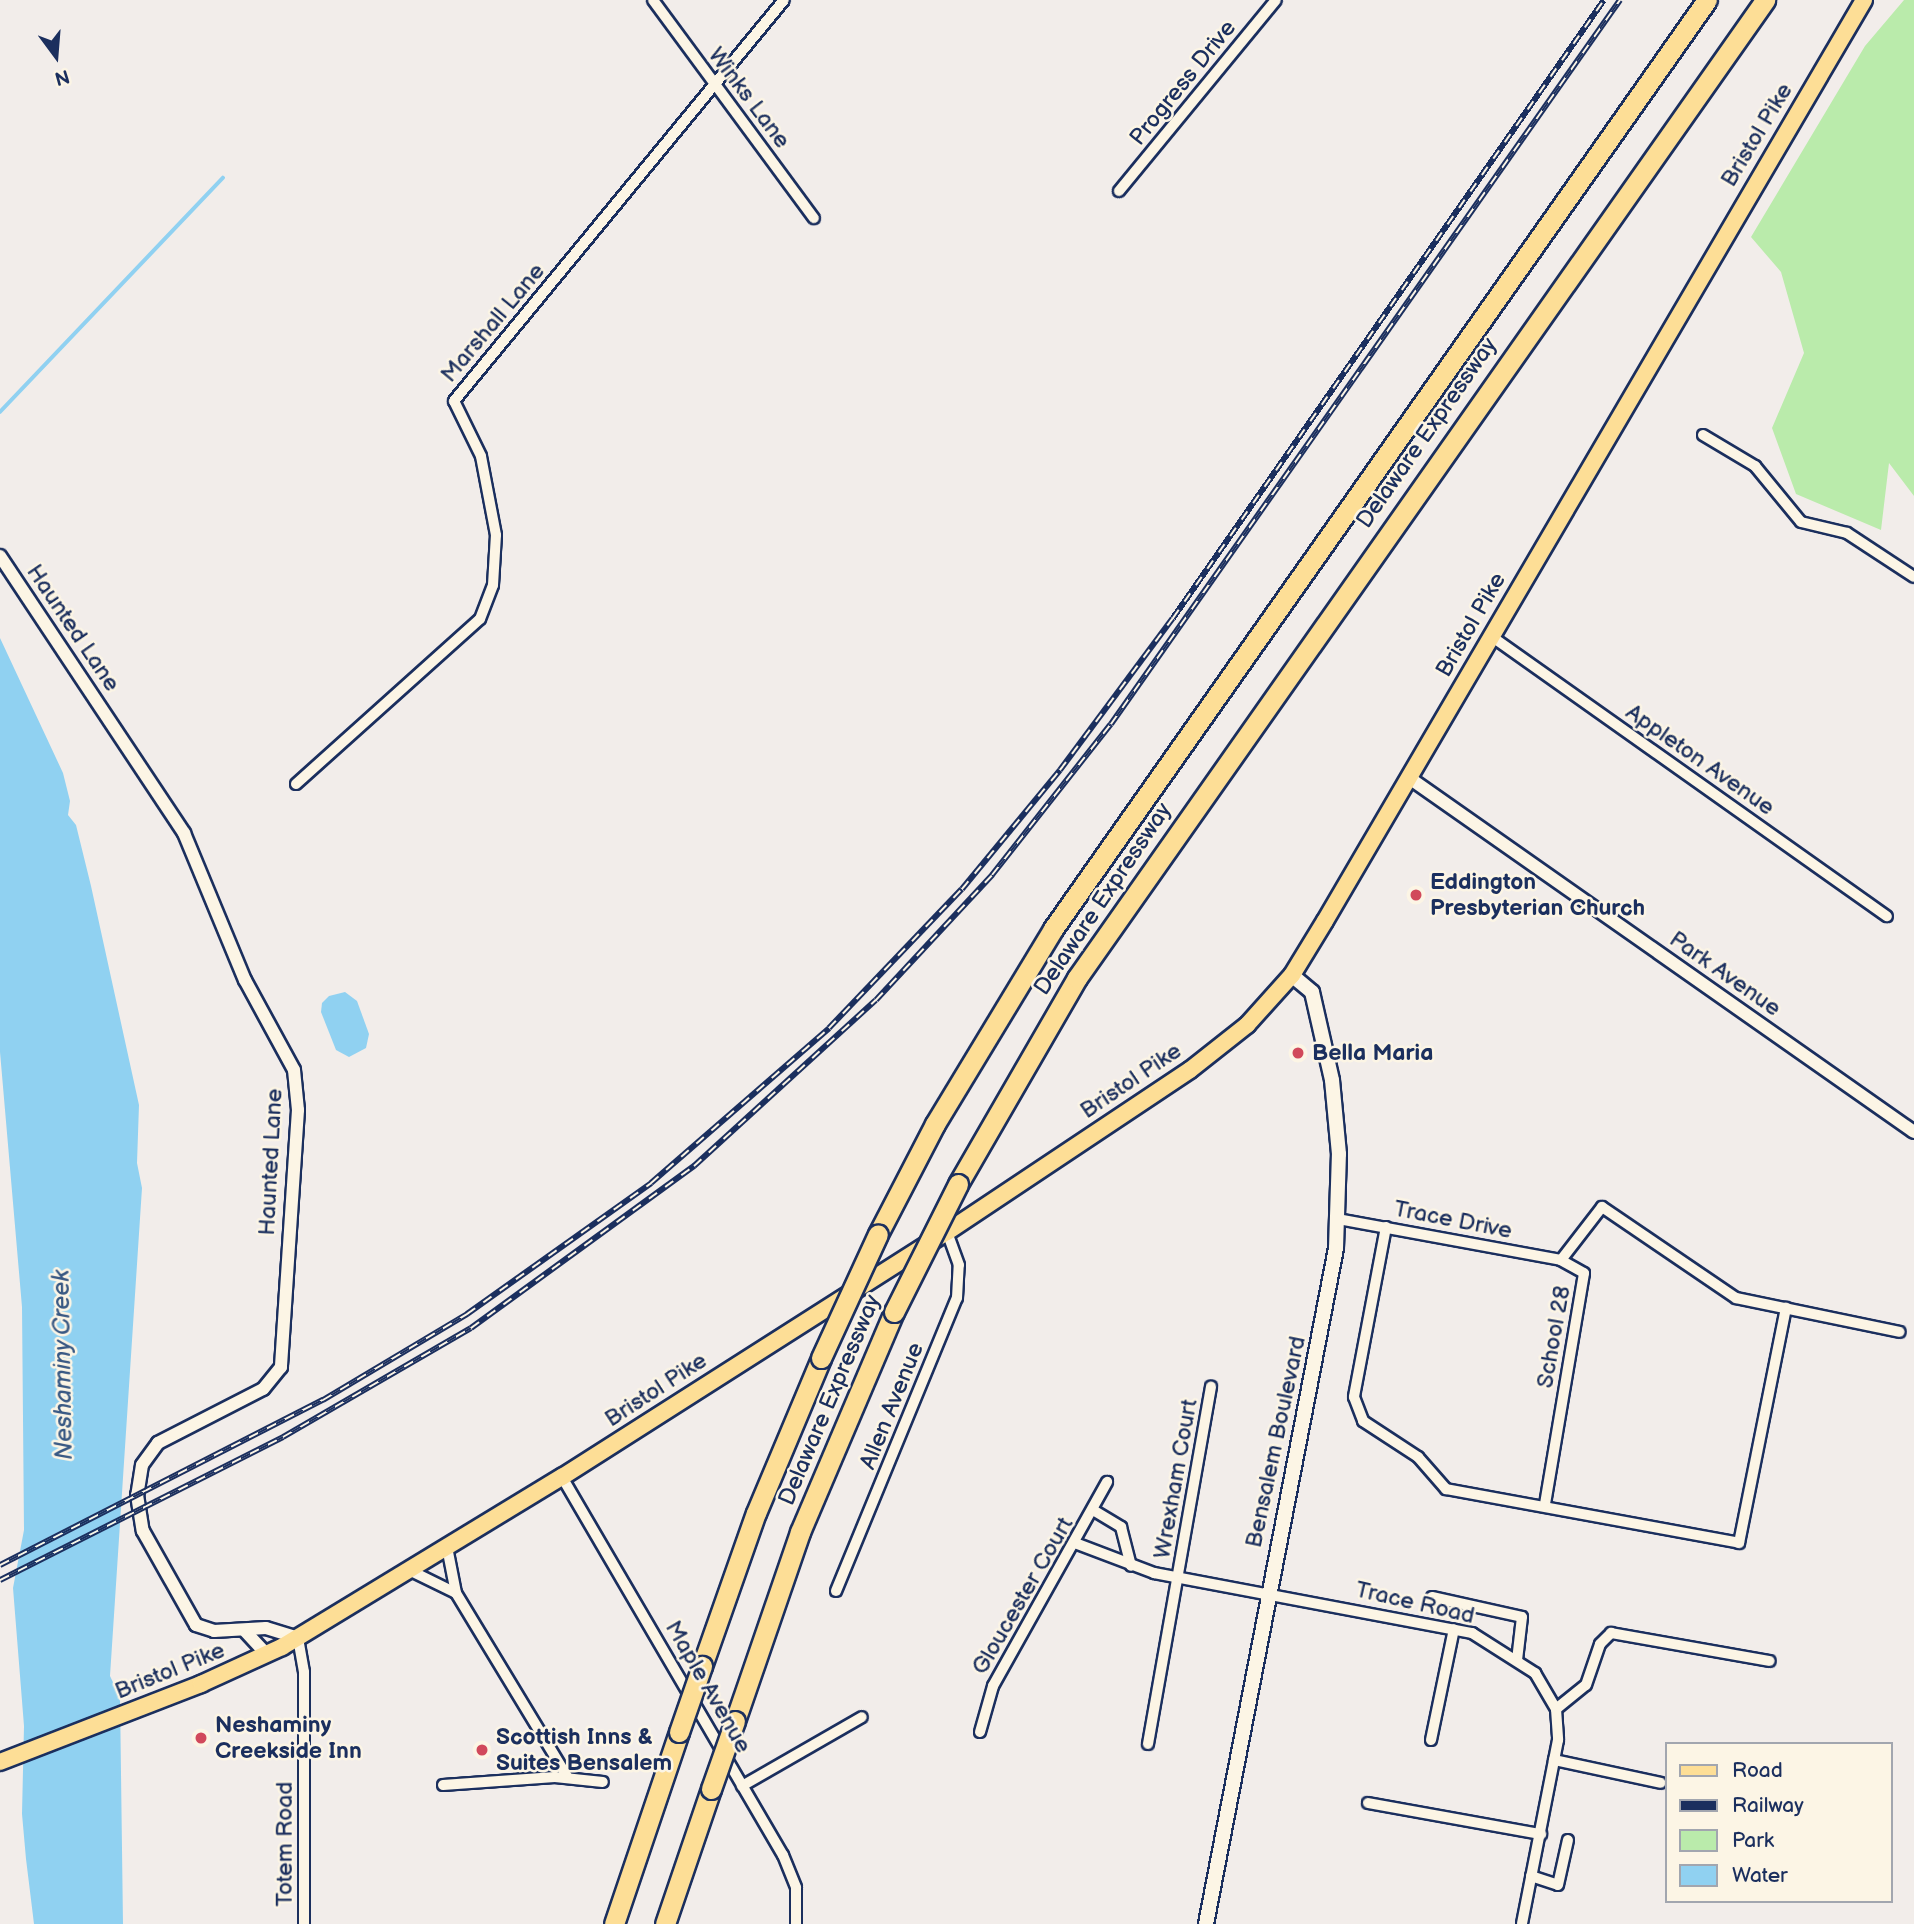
<!DOCTYPE html>
<html>
<head>
<meta charset="utf-8">
<style>
	body { margin:0 }
	#map { position:relative; width:1914px; height:1924px; overflow:hidden; background:#f2edea; font-family:"Balsamiq Sans",sans-serif }
	div>[style] { position:absolute }
	[style*='--x'] { left:calc(var(--x)*1px); top:calc(var(--y)*1px); width:calc(var(--w)*1px); rotate:calc(var(--a)*1deg) }
	.green>* { inset:0; background:#baebab }
	.water>* { inset:0; background:#90d1f1 }
	.stream>* { height:3.5px; margin:-1.75px; padding:0 1.75px; transform-origin:1.75px; border-radius:1.75px; background:#90d1f1 }
	.roads { filter:drop-shadow(2px 0 #1b2f5e) drop-shadow(-2px 0 #1b2f5e) drop-shadow(0 2px #1b2f5e) drop-shadow(0 -2px #1b2f5e) }
	.minor>* { height:10px; margin:-5px; padding:0 5px; transform-origin:5px; border-radius:5px; background:#fcf5e5 }
	.tertiary>* { height:12px; margin:-6px; padding:0 6px; transform-origin:6px; border-radius:6px; background:#fcf5e5 }
	.secondary>* { height:14px; margin:-7px; padding:0 7px; transform-origin:7px; border-radius:7px; background:#fcf5e5 }
	.primary>* { height:16px; margin:-8px; padding:0 8px; transform-origin:8px; border-radius:8px; background:#fdde96 }
	.motorway>* { height:19px; margin:-9.5px; padding:0 9.5px; transform-origin:9.5px; border-radius:9.5px; background:#fdde96 }
	.rail>* { height:6px; margin-top:-3px; transform-origin:0; background:repeating-linear-gradient(90deg,#fcf5e5 0 10px,#1b2f5e 0 20px); box-sizing:border-box; border-block:2px solid #1b2f5e }
	.bridges { filter:drop-shadow(2px 0 #1b2f5e) drop-shadow(-2px 0 #1b2f5e) drop-shadow(0 2px #1b2f5e) drop-shadow(0 -2px #1b2f5e) }
	.motorway-bridge>* { height:19px; margin:-9.5px; padding:0 9.5px; transform-origin:9.5px; border-radius:9.5px; background:#fdde96 }
	.dots>* { width:19px; height:19px; translate:-50% -50%; box-sizing:border-box; border:4px solid #fcf5e5; border-radius:50% }
	span { translate:-50% -50%; white-space:nowrap; text-align:center; line-height:1.15; -webkit-text-stroke:5px #fcf5e5; paint-order:stroke }
	.street-label { font-size:23px; color:#1b2f5e }
	.poi-label { font-size:23px; color:#1b2f5e; font-weight:700 }
	.left { translate:0 -50%; text-align:left }
	.water-label { font-size:24px; color:#385883; font-style:italic }
	.legend { position:absolute; left:1665px; top:1742px; width:228px; height:161px; box-sizing:border-box; background:#fcf5e5; border:2px solid #a2a6af; margin:0; padding:9px 12px; list-style:none; font-size:21px; color:#1b2f5e }
	.legend li { display:flex; align-items:center; gap:14px; height:35px }
	.legend b { width:35px; border:2px solid #a2a6af }
	.north { position:absolute; left:21px; top:21px; width:70px; height:70px; -webkit-text-stroke:5px #fcf5e5; paint-order:stroke; rotate:164deg; font-size:19px; font-weight:700; line-height:28px; text-align:center; color:#1b2f5e }
	.north::after { content:''; display:block; margin:auto; width:24px; height:32px; background:#1b2f5e; clip-path:polygon(50% 0,100% 100%,50% 72%,0 100%) }
</style>
</head>
<body>
<div id="map">
	<div class="green">
		<div style="clip-path:polygon(1904px 0,1914px 0,1914px 496px,1889px 463px,1881px 530px,1796px 494px,1772px 428px,1804px 353px,1781px 272px,1751px 237px,1865px 46px)"></div>
	</div>
	<div class="water">
		<div style="clip-path:polygon(0 638px,63px 773px,70px 801px,68px 815px,76px 825px,91px 886px,139px 1105px,137px 1163px,142px 1188px,110px 1676px,120px 1697px,123px 1924px,34px 1924px,26px 1859px,22px 1814px,24px 1726px,13px 1588px,24px 1530px,22px 1307px,0 1052px)"></div>
		<div style="clip-path:polygon(345px 992px,357px 1001px,369px 1034px,366px 1048px,349px 1057px,336px 1050px,321px 1012px,322px 1003px,329px 996px)"></div>
	</div>
	<div class="stream">
		<div style="--x:0;--y:412;--w:323;--a:-46.4"></div>
	</div>
	<div class="roads">
		<div class="minor">
			<div style="--x:653;--y:0;--w:271;--a:53.6"></div>
			<div style="--x:1119;--y:191;--w:247;--a:-50.6"></div>
			<div style="--x:1703;--y:435;--w:61;--a:30.8"></div>
			<div style="--x:1755;--y:466;--w:72;--a:50.6"></div>
			<div style="--x:1801;--y:522;--w:47;--a:13.4"></div>
			<div style="--x:1847;--y:533;--w:80;--a:33.3"></div>
			<div style="--x:1491;--y:636;--w:485;--a:35.3"></div>
			<div style="--x:296;--y:784;--w:247;--a:-41.9"></div>
			<div style="--x:480;--y:619;--w:36;--a:-69"></div>
			<div style="--x:493;--y:585;--w:50;--a:-86.6"></div>
			<div style="--x:496;--y:535;--w:80;--a:-100.8"></div>
			<div style="--x:481;--y:456;--w:61;--a:-116.1"></div>
			<div style="--x:454;--y:401;--w:519;--a:-50.55"></div>
			<div style="--x:1338;--y:1219;--w:227;--a:10.4"></div>
			<div style="--x:1386;--y:1227;--w:173;--a:100.7"></div>
			<div style="--x:1354;--y:1397;--w:26;--a:69"></div>
			<div style="--x:1363;--y:1421;--w:66;--a:33.2"></div>
			<div style="--x:1418;--y:1457;--w:43;--a:48.8"></div>
			<div style="--x:1446;--y:1489;--w:298;--a:10.4"></div>
			<div style="--x:1739;--y:1543;--w:240;--a:-78.7"></div>
			<div style="--x:562;--y:1477;--w:438;--a:59.7"></div>
			<div style="--x:783;--y:1855;--w:35;--a:68"></div>
			<div style="--x:796;--y:1888;--w:36;--a:90"></div>
			<div style="--x:1545;--y:1504;--w:234;--a:-80.4"></div>
			<div style="--x:1584;--y:1273;--w:26;--a:-151"></div>
			<div style="--x:1561;--y:1260;--w:67;--a:-52.3"></div>
			<div style="--x:1602;--y:1207;--w:162;--a:34.2"></div>
			<div style="--x:1736;--y:1298;--w:167;--a:11.7"></div>
			<div style="--x:1093;--y:1510;--w:33;--a:31"></div>
			<div style="--x:1121;--y:1527;--w:40;--a:75.6"></div>
			<div style="--x:1075;--y:1543;--w:85;--a:20.8"></div>
			<div style="--x:1154;--y:1573;--w:324;--a:10.7"></div>
			<div style="--x:1472;--y:1633;--w:75;--a:32.4"></div>
			<div style="--x:1535;--y:1673;--w:42;--a:59.7"></div>
			<div style="--x:1556;--y:1709;--w:31;--a:86"></div>
			<div style="--x:1558;--y:1740;--w:187;--a:101.1"></div>
			<div style="--x:447;--y:1547;--w:47;--a:78.9"></div>
			<div style="--x:456;--y:1593;--w:216;--a:58.8"></div>
			<div style="--x:409;--y:1570;--w:52;--a:26.1"></div>
			<div style="--x:836;--y:1591;--w:317;--a:-67.6"></div>
			<div style="--x:957;--y:1298;--w:33;--a:-87"></div>
			<div style="--x:959;--y:1265;--w:35;--a:-110"></div>
			<div style="--x:1432;--y:1597;--w:92;--a:12.5"></div>
			<div style="--x:1522;--y:1617;--w:43;--a:96.6"></div>
			<div style="--x:298;--y:1638;--w:35;--a:80"></div>
			<div style="--x:304;--y:1672;--w:252;--a:90"></div>
			<div style="--x:1556;--y:1709;--w:38;--a:-39"></div>
			<div style="--x:1586;--y:1685;--w:43;--a:-71.1"></div>
			<div style="--x:1600;--y:1644;--w:16;--a:-45"></div>
			<div style="--x:1611;--y:1633;--w:161;--a:10"></div>
			<div style="--x:980;--y:1732;--w:48;--a:-74.2"></div>
			<div style="--x:993;--y:1686;--w:234;--a:-60.8"></div>
			<div style="--x:1431;--y:1740;--w:113;--a:-78.3"></div>
			<div style="--x:1148;--y:1744;--w:363;--a:-80"></div>
			<div style="--x:1554;--y:1760;--w:109;--a:12.1"></div>
			<div style="--x:443;--y:1785;--w:112;--a:-4.1"></div>
			<div style="--x:555;--y:1777;--w:48;--a:5.9"></div>
			<div style="--x:742;--y:1786;--w:138;--a:-29.9"></div>
			<div style="--x:1368;--y:1803;--w:176;--a:10.2"></div>
			<div style="--x:1531;--y:1876;--w:28;--a:18"></div>
			<div style="--x:1558;--y:1885;--w:46;--a:-77.5"></div>
		</div>
		<div class="tertiary">
			<div style="--x:0;--y:556;--w:333;--a:56.4"></div>
			<div style="--x:184;--y:833;--w:159;--a:67.5"></div>
			<div style="--x:245;--y:980;--w:102;--a:61.4"></div>
			<div style="--x:294;--y:1070;--w:40;--a:84.3"></div>
			<div style="--x:298;--y:1110;--w:258;--a:93.8"></div>
			<div style="--x:281;--y:1367;--w:28;--a:129"></div>
			<div style="--x:263;--y:1389;--w:118;--a:152.8"></div>
			<div style="--x:158;--y:1443;--w:27;--a:126"></div>
			<div style="--x:142;--y:1465;--w:30;--a:99"></div>
			<div style="--x:137;--y:1495;--w:36;--a:81"></div>
			<div style="--x:143;--y:1531;--w:108;--a:60.6"></div>
			<div style="--x:196;--y:1625;--w:19;--a:18"></div>
			<div style="--x:214;--y:1631;--w:52;--a:-3.3"></div>
			<div style="--x:266;--y:1628;--w:34;--a:17"></div>
			<div style="--x:1408;--y:777;--w:618;--a:35.05"></div>
			<div style="--x:244;--y:1630;--w:34;--a:47"></div>
		</div>
		<div class="secondary">
			<div style="--x:1206;--y:1924;--w:688;--a:-79.11"></div>
			<div style="--x:1336;--y:1248;--w:94;--a:-88.2"></div>
			<div style="--x:1339;--y:1154;--w:74;--a:-95.4"></div>
			<div style="--x:1332;--y:1080;--w:90;--a:-102.8"></div>
			<div style="--x:1312;--y:992;--w:26;--a:-140"></div>
		</div>
		<div class="primary">
			<div style="--x:0;--y:1762;--w:216;--a:-21.2"></div>
			<div style="--x:201;--y:1684;--w:89;--a:-24.6"></div>
			<div style="--x:282;--y:1647;--w:328;--a:-31.3"></div>
			<div style="--x:562;--y:1477;--w:456;--a:-32.5"></div>
			<div style="--x:947;--y:1232;--w:292;--a:-33.7"></div>
			<div style="--x:1190;--y:1070;--w:73;--a:-38.3"></div>
			<div style="--x:1247;--y:1025;--w:67;--a:-48"></div>
			<div style="--x:1292;--y:975;--w:63;--a:-58.6"></div>
			<div style="--x:1325;--y:921;--w:1067;--a:-59.66"></div>
		</div>
		<div class="motorway">
			<div style="--x:958;--y:1184;--w:238;--a:-60"></div>
			<div style="--x:1077;--y:978;--w:1196;--a:-54.87"></div>
			<div style="--x:878;--y:1234;--w:124;--a:-62.6"></div>
			<div style="--x:935;--y:1124;--w:228;--a:-58.8"></div>
			<div style="--x:1053;--y:929;--w:1136;--a:-54.86"></div>
			<div style="--x:702;--y:1666;--w:162;--a:-70.6"></div>
			<div style="--x:756;--y:1513;--w:168;--a:-67.2"></div>
			<div style="--x:735;--y:1721;--w:200;--a:-71"></div>
			<div style="--x:800;--y:1532;--w:239;--a:-66.9"></div>
			<div style="--x:614;--y:1924;--w:203;--a:-71.3"></div>
			<div style="--x:665;--y:1924;--w:143;--a:-71.2"></div>
		</div>
	</div>
	<div class="rail">
		<div style="--x:0;--y:1565;--w:363;--a:-27.1"></div>
		<div style="--x:323;--y:1400;--w:168;--a:-30.8"></div>
		<div style="--x:467;--y:1314;--w:226;--a:-35.4"></div>
		<div style="--x:651;--y:1183;--w:236;--a:-41"></div>
		<div style="--x:829;--y:1028;--w:192;--a:-46.3"></div>
		<div style="--x:962;--y:889;--w:154;--a:-50.5"></div>
		<div style="--x:1060;--y:770;--w:189;--a:-53.4"></div>
		<div style="--x:1173;--y:618;--w:753;--a:-55.11"></div>
		<div style="--x:0;--y:1580;--w:317;--a:-26.8"></div>
		<div style="--x:283;--y:1437;--w:217;--a:-30.1"></div>
		<div style="--x:471;--y:1328;--w:276;--a:-36"></div>
		<div style="--x:694;--y:1166;--w:246;--a:-42.4"></div>
		<div style="--x:876;--y:1000;--w:171;--a:-47.1"></div>
		<div style="--x:992;--y:875;--w:192;--a:-51.8"></div>
		<div style="--x:1111;--y:724;--w:885;--a:-54.89"></div>
	</div>
	<div class="bridges">
		<div class="motorway-bridge">
			<div style="--x:894;--y:1312;--w:143;--a:-63.4"></div>
			<div style="--x:821;--y:1358;--w:136;--a:-65.3"></div>
			<div style="--x:679;--y:1732;--w:70;--a:-70.8"></div>
			<div style="--x:711;--y:1789;--w:72;--a:-70.6"></div>
		</div>
	</div>
	<div class="dots">
		<div style="left:1416px;top:895px;background:#d1495b"></div>
		<div style="left:1298px;top:1053px;background:#d1495b"></div>
		<div style="left:201px;top:1738px;background:#d1495b"></div>
		<div style="left:482px;top:1750px;background:#d1495b"></div>
	</div>
	<div class="street-label">
		<span style="left:1183px;top:83px;rotate:-51deg">Progress Drive</span>
		<span style="left:749px;top:98px;rotate:53deg">Winks Lane</span>
		<span style="left:1757px;top:135px;rotate:-59deg">Bristol Pike</span>
		<span style="left:493px;top:323px;rotate:-50deg">Marshall Lane</span>
		<span style="left:1427px;top:433px;rotate:-55deg">Delaware Expressway</span>
		<span style="left:1471px;top:625px;rotate:-60deg">Bristol Pike</span>
		<span style="left:73px;top:628px;rotate:56deg">Haunted Lane</span>
		<span style="left:1700px;top:760px;rotate:35deg">Appleton Avenue</span>
		<span style="left:1103px;top:899px;rotate:-56deg">Delaware Expressway</span>
		<span style="left:1725px;top:974px;rotate:35deg">Park Avenue</span>
		<span style="left:1131px;top:1081px;rotate:-34deg">Bristol Pike</span>
		<span style="left:271px;top:1162px;rotate:-87deg">Haunted Lane</span>
		<span style="left:1453px;top:1220px;rotate:11deg">Trace Drive</span>
		<span style="left:1554px;top:1337px;rotate:-80deg">School 28</span>
		<span style="left:656px;top:1390px;rotate:-33deg">Bristol Pike</span>
		<span style="left:830px;top:1400px;rotate:-67deg">Delaware Expressway</span>
		<span style="left:892px;top:1406px;rotate:-68deg">Allen Avenue</span>
		<span style="left:1276px;top:1442px;rotate:-78deg">Bensalem Boulevard</span>
		<span style="left:1176px;top:1479px;rotate:-80deg">Wrexham Court</span>
		<span style="left:1023px;top:1596px;rotate:-60deg">Gloucester Court</span>
		<span style="left:1415px;top:1603px;rotate:13deg">Trace Road</span>
		<span style="left:170px;top:1671px;rotate:-22deg">Bristol Pike</span>
		<span style="left:708px;top:1687px;rotate:60deg">Maple Avenue</span>
		<span style="left:285px;top:1844px;rotate:-90deg">Totem Road</span>
	</div>
	<div class="poi-label">
		<span class="left" style="left:1430px;top:895px">Eddington<br>Presbyterian Church</span>
		<span class="left" style="left:1312px;top:1053px">Bella Maria</span>
		<span class="left" style="left:215px;top:1738px">Neshaminy<br>Creekside Inn</span>
		<span class="left" style="left:496px;top:1750px">Scottish Inns &amp;<br>Suites Bensalem</span>
	</div>
	<div class="water-label">
		<span style="left:63px;top:1365px;rotate:-91deg">Neshaminy Creek</span>
	</div>
	<ul class="legend">
	<li><b style="height:9px;background:#fdde96"></b>Road</li>
	<li><b style="height:9px;background:#1b2f5e"></b>Railway</li>
	<li><b style="height:19px;background:#baebab"></b>Park</li>
	<li><b style="height:19px;background:#90d1f1"></b>Water</li>
	</ul>
	<div class="north">N</div>
</div>
</body>
</html>
